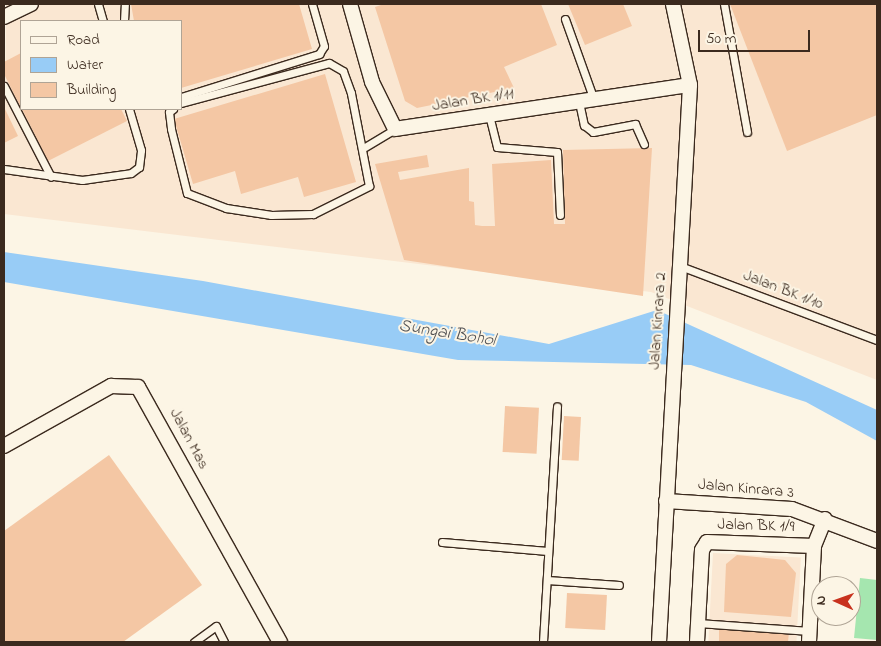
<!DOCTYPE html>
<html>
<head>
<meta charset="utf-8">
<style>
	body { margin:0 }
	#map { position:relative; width:881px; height:646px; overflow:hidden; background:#fcf5e5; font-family:"Indie Flower",sans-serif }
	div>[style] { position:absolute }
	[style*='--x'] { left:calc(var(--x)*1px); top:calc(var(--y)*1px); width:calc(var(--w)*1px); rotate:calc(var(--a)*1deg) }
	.built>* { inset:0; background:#fae7d2; transform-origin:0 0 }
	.green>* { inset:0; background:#a5e6af }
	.water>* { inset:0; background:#98ccf6 }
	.building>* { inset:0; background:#f4c7a4; transform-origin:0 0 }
	.roads { filter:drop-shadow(1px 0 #3b2a1e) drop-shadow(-1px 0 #3b2a1e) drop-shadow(0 1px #3b2a1e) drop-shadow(0 -1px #3b2a1e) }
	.service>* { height:7px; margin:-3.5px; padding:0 3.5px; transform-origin:3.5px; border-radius:3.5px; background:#fcf5e5 }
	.minor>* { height:14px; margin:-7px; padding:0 7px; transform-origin:7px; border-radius:7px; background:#fcf5e5 }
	span { translate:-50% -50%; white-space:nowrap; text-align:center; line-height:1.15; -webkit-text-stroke:4px #fcf5e5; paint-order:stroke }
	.street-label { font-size:16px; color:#3b2a1e }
	.water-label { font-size:18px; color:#525254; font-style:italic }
	.frame { position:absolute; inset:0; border:5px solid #3b2a1e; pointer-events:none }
	.legend { position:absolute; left:20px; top:20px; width:162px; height:90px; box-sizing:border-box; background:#fcf5e5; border:1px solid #afa495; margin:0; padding:6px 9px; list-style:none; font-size:15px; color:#3b2a1e }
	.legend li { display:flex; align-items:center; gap:10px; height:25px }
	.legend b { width:25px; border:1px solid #afa495 }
	.north { position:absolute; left:811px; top:576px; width:50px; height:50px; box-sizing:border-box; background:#fcf5e5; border:1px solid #afa495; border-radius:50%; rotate:272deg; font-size:14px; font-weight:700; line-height:20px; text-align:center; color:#3b2a1e }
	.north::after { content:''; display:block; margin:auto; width:18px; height:22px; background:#c8321e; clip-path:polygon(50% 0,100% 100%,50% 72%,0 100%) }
	.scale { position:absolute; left:698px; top:30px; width:112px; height:22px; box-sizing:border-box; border:2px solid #3b2a1e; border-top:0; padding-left:6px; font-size:15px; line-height:18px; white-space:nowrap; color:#3b2a1e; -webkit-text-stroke:4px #fcf5e5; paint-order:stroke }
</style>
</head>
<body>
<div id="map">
	<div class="built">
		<div style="clip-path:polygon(evenodd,6px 4px,877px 4px,877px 380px,651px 292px,4px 214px,6px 4px,21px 21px,181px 21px,181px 109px,21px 109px,21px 21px)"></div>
		<div style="left:713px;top:553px;width:88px;height:89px;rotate:3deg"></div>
	</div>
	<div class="green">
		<div style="clip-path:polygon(860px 578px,877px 580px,877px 640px,854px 638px)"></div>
	</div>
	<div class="water">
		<div style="clip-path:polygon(4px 252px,203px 281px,549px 344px,657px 310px,877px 410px,877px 441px,806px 402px,691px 365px,458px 360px,4px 282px)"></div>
	</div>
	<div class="building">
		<div style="clip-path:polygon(131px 4px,299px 4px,312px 49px,181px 88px,181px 21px,134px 21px)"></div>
		<div style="clip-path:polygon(384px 4px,541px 4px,557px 45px,504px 67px,514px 88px,417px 108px,405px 101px,375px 7px)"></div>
		<div style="clip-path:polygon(568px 4px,623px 4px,632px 26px,585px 45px)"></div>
		<div style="clip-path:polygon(730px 4px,877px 4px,877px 115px,787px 151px)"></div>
		<div style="clip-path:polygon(21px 53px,21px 108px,4px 74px,4px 62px)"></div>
		<div style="clip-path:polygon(325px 74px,356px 182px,304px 197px,298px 177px,241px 194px,235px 171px,193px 184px,174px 119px)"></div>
		<div style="clip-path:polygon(4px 107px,18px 136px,4px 143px)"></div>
		<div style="clip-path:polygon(22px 109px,121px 109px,127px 121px,48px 161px)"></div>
		<div style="clip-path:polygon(652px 148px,643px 296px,404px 260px,375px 164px,427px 155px,429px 167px,398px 172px,400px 180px,469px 168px,469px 201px,474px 202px,475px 225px,482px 226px,495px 226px,492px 164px,551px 160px,554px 224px,565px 224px,563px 150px)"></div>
		<div style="left:505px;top:406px;width:34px;height:46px;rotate:3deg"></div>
		<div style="left:564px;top:416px;width:17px;height:44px;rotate:3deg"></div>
		<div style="clip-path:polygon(109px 455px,202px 585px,123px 642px,4px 642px,4px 531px)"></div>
		<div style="clip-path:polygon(737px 555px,785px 560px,796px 573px,791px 617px,724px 612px,726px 564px)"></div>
		<div style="left:567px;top:593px;width:40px;height:35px;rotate:3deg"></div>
		<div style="clip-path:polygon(719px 628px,789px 632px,788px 642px,719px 642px)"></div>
	</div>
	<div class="roads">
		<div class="service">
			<div style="--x:98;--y:4;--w:18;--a:74"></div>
			<div style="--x:724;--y:4;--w:130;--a:79.8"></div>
			<div style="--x:565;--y:19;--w:86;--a:70.3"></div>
			<div style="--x:124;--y:21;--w:17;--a:-87"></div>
			<div style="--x:4;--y:86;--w:102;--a:62.7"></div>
			<div style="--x:181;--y:97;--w:145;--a:-17.3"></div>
			<div style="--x:319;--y:54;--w:9;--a:-58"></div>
			<div style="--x:324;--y:46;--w:44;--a:-105.9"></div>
			<div style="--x:579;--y:102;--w:24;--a:78"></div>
			<div style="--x:584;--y:125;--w:11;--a:38"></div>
			<div style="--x:593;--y:132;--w:43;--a:-10.8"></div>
			<div style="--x:635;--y:124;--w:22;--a:66"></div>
			<div style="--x:173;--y:109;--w:5;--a:143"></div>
			<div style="--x:169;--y:112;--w:17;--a:83"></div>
			<div style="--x:171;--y:129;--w:66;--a:76"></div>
			<div style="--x:187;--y:193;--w:42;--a:21"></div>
			<div style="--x:226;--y:208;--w:46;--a:8.8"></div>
			<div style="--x:271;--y:215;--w:42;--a:-1.4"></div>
			<div style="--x:313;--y:214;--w:63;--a:-26.6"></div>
			<div style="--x:369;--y:186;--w:95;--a:-101"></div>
			<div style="--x:351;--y:93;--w:23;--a:-110"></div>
			<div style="--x:343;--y:71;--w:16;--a:-150"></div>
			<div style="--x:329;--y:63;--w:153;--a:164.9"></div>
			<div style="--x:489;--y:115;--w:33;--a:76"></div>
			<div style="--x:497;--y:147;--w:60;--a:4.8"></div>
			<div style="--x:557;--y:152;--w:63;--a:87.3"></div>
			<div style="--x:365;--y:147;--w:35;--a:-31"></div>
			<div style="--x:4;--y:169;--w:79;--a:8"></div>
			<div style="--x:82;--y:180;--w:49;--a:-8.1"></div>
			<div style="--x:131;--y:173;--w:10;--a:-37"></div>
			<div style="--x:139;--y:167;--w:17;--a:-83"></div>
			<div style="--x:141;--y:150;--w:43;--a:-106.3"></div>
			<div style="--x:680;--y:266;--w:210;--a:20.6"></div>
			<div style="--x:442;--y:542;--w:106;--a:4.9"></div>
			<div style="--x:547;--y:580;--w:72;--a:4"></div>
			<div style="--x:698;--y:623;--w:112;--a:4.1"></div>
			<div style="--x:194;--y:642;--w:27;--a:-36"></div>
			<div style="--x:216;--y:626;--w:18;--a:63"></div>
			<div style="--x:543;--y:642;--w:236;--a:-86.6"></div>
		</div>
		<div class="minor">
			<div style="--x:350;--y:4;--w:81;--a:74.2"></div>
			<div style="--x:372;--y:82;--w:52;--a:63.9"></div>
			<div style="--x:395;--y:129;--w:298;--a:-8.5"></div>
			<div style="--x:4;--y:17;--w:30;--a:-26"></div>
			<div style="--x:4;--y:446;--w:123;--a:-29.3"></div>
			<div style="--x:111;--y:386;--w:27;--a:2"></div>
			<div style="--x:138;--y:387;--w:292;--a:60.9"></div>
			<div style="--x:666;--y:501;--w:126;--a:3.6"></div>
			<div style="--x:792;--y:509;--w:91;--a:20.6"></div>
			<div style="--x:659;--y:642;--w:558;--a:-86.81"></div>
			<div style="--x:690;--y:85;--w:83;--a:-101.9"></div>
			<div style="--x:697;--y:642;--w:92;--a:-86.9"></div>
			<div style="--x:702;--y:550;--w:9;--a:-58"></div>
			<div style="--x:707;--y:542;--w:107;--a:2.1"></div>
			<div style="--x:809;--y:642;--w:96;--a:-87"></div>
			<div style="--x:814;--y:546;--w:29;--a:-68"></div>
		</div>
	</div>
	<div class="street-label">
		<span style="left:473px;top:100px;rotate:-9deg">Jalan BK 1/11</span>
		<span style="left:783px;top:290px;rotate:21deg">Jalan BK 1/10</span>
		<span style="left:658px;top:321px;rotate:-86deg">Jalan Kinrara 2</span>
		<span style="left:189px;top:439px;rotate:62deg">Jalan Mas</span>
		<span style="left:746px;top:489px;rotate:5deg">Jalan Kinrara 3</span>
		<span style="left:756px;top:526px;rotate:2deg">Jalan BK 1/9</span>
	</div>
	<div class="water-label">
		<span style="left:447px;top:334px;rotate:9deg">Sungai Bohol</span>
	</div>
	<div class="frame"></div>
	<ul class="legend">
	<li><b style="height:6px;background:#fcf5e5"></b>Road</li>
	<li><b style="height:14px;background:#98ccf6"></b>Water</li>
	<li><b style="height:14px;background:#f4c7a4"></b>Building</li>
	</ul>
	<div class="north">N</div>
	<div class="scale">50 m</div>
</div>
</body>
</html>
